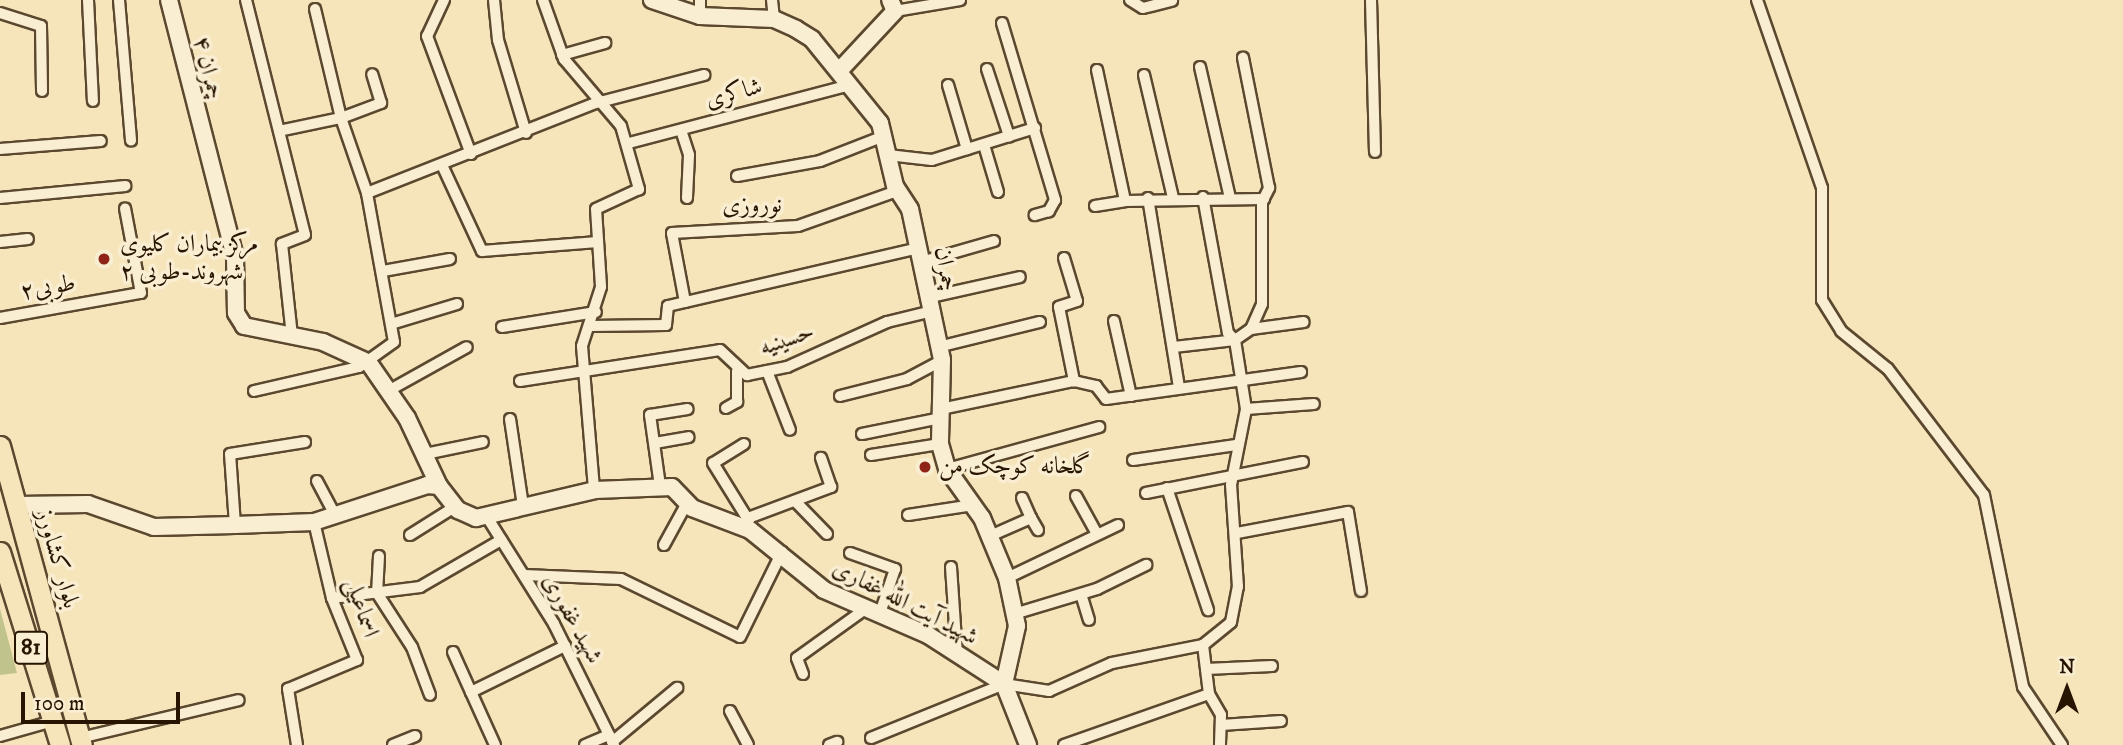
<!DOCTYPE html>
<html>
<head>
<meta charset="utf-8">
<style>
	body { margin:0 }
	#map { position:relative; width:2123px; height:745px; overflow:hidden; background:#f6e5ba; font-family:"IM FELL DW Pica",Amiri,serif }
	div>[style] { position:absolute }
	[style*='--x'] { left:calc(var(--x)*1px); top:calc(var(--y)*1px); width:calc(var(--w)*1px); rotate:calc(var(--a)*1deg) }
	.green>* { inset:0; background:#c1c38c }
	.roads { filter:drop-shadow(2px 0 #5b482f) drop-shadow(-2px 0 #5b482f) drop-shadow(0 2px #5b482f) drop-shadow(0 -2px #5b482f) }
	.street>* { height:10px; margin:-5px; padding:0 5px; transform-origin:5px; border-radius:5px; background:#f9eed2 }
	.secondary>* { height:16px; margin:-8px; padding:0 8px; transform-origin:8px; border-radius:8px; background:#f9eed2 }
	.highway>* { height:19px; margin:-9.5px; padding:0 9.5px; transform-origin:9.5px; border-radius:9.5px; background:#f6e5ba }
	.dots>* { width:19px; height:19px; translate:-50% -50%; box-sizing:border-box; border:4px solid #f9eed2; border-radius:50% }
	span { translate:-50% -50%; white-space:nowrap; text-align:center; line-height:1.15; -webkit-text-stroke:7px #f9eed2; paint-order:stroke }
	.shield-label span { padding:2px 5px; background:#f9eed2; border:2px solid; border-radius:5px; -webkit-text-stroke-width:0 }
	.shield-label { font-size:23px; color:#271401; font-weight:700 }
	.street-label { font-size:24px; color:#271401 }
	.poi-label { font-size:24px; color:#271401 }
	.left { translate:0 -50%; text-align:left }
	.north { position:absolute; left:2032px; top:654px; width:70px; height:70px; -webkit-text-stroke:5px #f9eed2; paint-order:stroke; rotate:0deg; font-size:19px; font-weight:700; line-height:28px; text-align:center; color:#271401 }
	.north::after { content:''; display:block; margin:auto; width:24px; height:32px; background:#271401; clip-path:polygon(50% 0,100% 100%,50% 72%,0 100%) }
	.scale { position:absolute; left:21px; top:692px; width:159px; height:32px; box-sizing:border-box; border:4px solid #271401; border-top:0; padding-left:9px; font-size:21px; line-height:24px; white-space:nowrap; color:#271401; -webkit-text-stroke:5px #f9eed2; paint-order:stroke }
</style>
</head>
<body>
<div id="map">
	<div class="green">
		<div style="clip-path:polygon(0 608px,0 609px,17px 673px,0 675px)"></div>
	</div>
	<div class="roads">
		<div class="street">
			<div style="--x:88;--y:0;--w:101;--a:87.2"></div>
			<div style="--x:119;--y:0;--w:141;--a:85.1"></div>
			<div style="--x:246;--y:0;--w:242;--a:75.9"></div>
			<div style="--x:305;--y:235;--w:25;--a:159"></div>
			<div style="--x:282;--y:244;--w:93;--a:83.8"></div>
			<div style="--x:444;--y:0;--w:40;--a:115"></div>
			<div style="--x:427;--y:36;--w:126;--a:69.6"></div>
			<div style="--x:494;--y:0;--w:40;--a:84.3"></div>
			<div style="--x:498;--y:40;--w:97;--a:73.2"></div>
			<div style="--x:543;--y:0;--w:63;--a:70.4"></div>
			<div style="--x:564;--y:59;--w:88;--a:49.6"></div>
			<div style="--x:621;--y:126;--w:66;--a:74.1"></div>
			<div style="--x:639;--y:189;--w:47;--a:155.1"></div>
			<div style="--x:596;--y:209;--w:78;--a:86.3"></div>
			<div style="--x:601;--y:287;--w:62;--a:107.9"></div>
			<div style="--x:582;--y:346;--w:144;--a:85.2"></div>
			<div style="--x:772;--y:0;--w:19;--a:84"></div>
			<div style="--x:1130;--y:0;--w:15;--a:32"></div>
			<div style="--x:1143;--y:8;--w:30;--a:-14"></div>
			<div style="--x:1371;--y:0;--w:152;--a:88.5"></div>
			<div style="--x:1757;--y:0;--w:199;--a:70.9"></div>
			<div style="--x:1822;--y:188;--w:112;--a:90"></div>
			<div style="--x:1822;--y:300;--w:36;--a:58"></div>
			<div style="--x:1841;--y:331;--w:60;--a:39"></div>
			<div style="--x:1888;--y:369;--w:158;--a:52.7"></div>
			<div style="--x:1984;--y:495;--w:196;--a:78.5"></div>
			<div style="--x:2023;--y:687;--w:70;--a:56.1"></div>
			<div style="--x:315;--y:9;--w:112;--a:76.6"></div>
			<div style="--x:341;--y:118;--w:43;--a:-20.6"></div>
			<div style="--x:381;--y:103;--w:30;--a:-107"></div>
			<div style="--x:895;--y:11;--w:66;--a:-9.6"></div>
			<div style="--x:0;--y:13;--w:43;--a:17.6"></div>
			<div style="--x:41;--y:26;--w:65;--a:89.1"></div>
			<div style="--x:700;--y:16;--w:16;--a:-90"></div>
			<div style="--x:1002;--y:23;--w:185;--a:73.3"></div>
			<div style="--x:1055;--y:200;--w:13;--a:119"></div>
			<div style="--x:1049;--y:211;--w:15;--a:164"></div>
			<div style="--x:562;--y:55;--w:45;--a:-15.6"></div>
			<div style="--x:1200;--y:67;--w:134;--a:77.1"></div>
			<div style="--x:987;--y:69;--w:71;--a:71.8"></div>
			<div style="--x:1097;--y:70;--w:134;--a:77.9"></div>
			<div style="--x:1125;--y:201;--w:139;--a:-0.8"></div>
			<div style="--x:1144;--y:75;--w:126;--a:76.7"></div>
			<div style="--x:948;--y:85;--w:67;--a:73.5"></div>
			<div style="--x:681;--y:130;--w:26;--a:72"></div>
			<div style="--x:689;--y:155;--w:43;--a:92.7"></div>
			<div style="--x:629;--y:143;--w:228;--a:-14.7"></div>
			<div style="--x:984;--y:145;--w:49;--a:73.4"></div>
			<div style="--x:0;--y:149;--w:101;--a:-4.5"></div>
			<div style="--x:888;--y:155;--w:44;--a:6.5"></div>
			<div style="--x:932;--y:160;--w:108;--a:-17.3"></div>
			<div style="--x:442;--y:165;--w:95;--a:65.1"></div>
			<div style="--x:482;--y:251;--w:116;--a:-4.4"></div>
			<div style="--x:737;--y:176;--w:84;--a:-10.2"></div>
			<div style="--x:820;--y:161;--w:69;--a:-21.3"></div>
			<div style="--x:367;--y:193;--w:246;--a:-21.5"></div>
			<div style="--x:596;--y:103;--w:112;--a:-14.5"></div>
			<div style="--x:1203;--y:197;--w:138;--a:79.6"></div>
			<div style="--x:1228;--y:333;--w:10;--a:45"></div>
			<div style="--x:0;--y:198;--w:126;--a:-5.5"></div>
			<div style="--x:1148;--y:198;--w:193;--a:80.7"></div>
			<div style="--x:1095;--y:206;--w:30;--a:-9"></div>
			<div style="--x:0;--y:242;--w:28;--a:-6"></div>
			<div style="--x:1064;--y:258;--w:45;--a:73.2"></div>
			<div style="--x:1077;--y:301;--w:19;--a:162"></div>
			<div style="--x:1059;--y:307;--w:76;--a:78.5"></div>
			<div style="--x:921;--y:262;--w:76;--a:-16"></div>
			<div style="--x:383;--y:271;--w:68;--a:-10.2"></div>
			<div style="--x:926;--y:298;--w:96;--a:-12.6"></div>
			<div style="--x:685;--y:302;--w:70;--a:-100.7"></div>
			<div style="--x:672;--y:233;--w:126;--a:-3.2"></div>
			<div style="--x:798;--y:226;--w:105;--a:-19.5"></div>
			<div style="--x:0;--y:318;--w:143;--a:-10.1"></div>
			<div style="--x:141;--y:293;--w:86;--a:-100.7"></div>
			<div style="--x:1114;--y:321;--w:77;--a:77.2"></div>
			<div style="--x:391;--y:324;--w:69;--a:-16.9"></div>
			<div style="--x:591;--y:326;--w:75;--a:-0.8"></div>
			<div style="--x:666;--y:325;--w:19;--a:-84"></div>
			<div style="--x:668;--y:306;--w:258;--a:-13"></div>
			<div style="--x:502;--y:327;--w:95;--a:-9.1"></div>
			<div style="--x:1251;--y:329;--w:53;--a:-7.5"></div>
			<div style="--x:938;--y:347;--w:105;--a:-13.8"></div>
			<div style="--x:1174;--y:347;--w:61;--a:-6.5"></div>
			<div style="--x:767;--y:371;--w:63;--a:68.7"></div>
			<div style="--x:520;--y:381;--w:202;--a:-8.8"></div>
			<div style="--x:720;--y:350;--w:37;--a:43"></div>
			<div style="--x:747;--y:375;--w:41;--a:-11.3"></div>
			<div style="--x:787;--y:367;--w:110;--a:-24.2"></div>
			<div style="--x:887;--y:322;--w:42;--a:-13.7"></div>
			<div style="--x:254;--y:391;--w:108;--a:-12.9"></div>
			<div style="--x:359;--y:367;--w:43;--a:-35.5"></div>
			<div style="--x:394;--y:342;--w:151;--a:-100.3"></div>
			<div style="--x:367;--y:193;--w:79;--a:-109.1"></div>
			<div style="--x:341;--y:118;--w:63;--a:168.2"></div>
			<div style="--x:388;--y:391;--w:90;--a:-29.1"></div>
			<div style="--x:840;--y:396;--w:69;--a:-14.2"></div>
			<div style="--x:907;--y:379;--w:40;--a:-28"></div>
			<div style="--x:726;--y:408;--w:13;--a:-29"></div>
			<div style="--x:737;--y:402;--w:31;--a:-90"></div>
			<div style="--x:941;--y:409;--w:136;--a:-11.9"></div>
			<div style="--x:1074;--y:381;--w:23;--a:13"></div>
			<div style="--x:1096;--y:386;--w:16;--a:52"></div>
			<div style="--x:1106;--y:399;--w:197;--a:-7.9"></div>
			<div style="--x:1246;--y:409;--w:68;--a:-4.2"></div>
			<div style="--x:510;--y:419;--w:88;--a:81.5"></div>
			<div style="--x:862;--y:434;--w:76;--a:-11.5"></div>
			<div style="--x:655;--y:443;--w:34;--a:-10"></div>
			<div style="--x:744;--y:444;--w:36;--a:148"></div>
			<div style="--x:713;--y:463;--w:68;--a:58.2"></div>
			<div style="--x:425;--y:454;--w:59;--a:-11.7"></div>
			<div style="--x:871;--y:455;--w:70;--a:-9.1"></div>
			<div style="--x:1133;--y:460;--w:104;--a:-8.3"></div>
			<div style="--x:947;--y:469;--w:158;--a:-15.4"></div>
			<div style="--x:317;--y:481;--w:38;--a:62"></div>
			<div style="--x:660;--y:486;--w:72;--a:-98"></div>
			<div style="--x:650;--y:415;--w:38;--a:-9"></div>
			<div style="--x:1167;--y:488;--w:129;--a:71.4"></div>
			<div style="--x:1146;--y:493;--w:160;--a:-11.2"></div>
			<div style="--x:1076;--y:496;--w:43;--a:61.1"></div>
			<div style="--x:795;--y:501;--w:46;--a:45.9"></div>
			<div style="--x:908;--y:515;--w:66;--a:-8.7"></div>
			<div style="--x:487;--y:517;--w:126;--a:57.9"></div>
			<div style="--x:554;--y:624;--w:135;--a:63.6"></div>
			<div style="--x:748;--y:518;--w:89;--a:-20.5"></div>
			<div style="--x:831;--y:487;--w:31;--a:-109"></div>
			<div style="--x:1031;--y:518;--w:14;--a:60"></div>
			<div style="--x:235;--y:525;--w:71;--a:-94"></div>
			<div style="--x:230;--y:454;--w:76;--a:-9.1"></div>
			<div style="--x:1237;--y:533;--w:113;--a:-10.7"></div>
			<div style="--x:1348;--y:512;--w:80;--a:80.7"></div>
			<div style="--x:410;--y:535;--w:54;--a:-32.2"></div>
			<div style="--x:990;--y:536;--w:45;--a:-23.7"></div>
			<div style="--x:1031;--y:518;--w:22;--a:-114"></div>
			<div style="--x:664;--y:545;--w:48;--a:-61.3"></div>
			<div style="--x:850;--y:553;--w:48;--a:19.6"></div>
			<div style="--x:895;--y:569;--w:46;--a:108.8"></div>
			<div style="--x:379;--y:556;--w:37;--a:93"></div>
			<div style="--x:377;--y:593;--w:64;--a:57.1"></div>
			<div style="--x:412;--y:647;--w:51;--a:69.4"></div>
			<div style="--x:951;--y:567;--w:87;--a:86.1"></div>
			<div style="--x:524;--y:575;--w:97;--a:2.4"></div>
			<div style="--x:621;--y:579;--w:132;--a:26"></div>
			<div style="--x:740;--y:637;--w:95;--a:-63.7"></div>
			<div style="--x:1007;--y:578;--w:123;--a:-25.5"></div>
			<div style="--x:1081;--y:594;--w:27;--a:73"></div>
			<div style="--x:332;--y:598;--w:89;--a:-7.1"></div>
			<div style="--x:420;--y:587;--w:94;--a:-30.1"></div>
			<div style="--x:1014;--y:614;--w:87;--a:-16.8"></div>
			<div style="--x:1097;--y:589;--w:55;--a:-26.1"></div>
			<div style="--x:1203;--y:645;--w:49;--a:83"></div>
			<div style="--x:1209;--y:694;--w:24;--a:60"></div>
			<div style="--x:1221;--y:715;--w:30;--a:92"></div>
			<div style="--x:453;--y:652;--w:44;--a:65.8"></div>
			<div style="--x:1206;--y:669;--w:66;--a:-2.6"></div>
			<div style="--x:803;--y:674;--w:17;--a:-111"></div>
			<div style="--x:797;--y:658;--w:87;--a:-35.7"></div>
			<div style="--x:730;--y:711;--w:38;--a:62"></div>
			<div style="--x:1221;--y:725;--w:60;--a:-3.8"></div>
			<div style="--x:0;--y:736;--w:55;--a:-15.8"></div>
			<div style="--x:80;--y:738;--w:163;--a:-13.4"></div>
			<div style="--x:871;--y:738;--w:144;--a:-22.1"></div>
			<div style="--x:1004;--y:684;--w:46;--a:8.8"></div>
			<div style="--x:1049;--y:691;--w:69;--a:-24"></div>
			<div style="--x:1112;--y:663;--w:93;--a:-11.2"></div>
			<div style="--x:1203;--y:645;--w:36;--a:-39"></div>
			<div style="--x:1231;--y:622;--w:36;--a:-79"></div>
			<div style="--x:1238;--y:587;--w:102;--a:-93.9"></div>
			<div style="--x:1231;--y:485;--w:77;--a:-78.8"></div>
			<div style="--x:1246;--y:409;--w:70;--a:-99.1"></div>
			<div style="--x:1235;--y:340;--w:19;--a:-35"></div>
			<div style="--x:1251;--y:329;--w:27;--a:-66"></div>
			<div style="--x:1262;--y:304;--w:102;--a:-90"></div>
			<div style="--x:1262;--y:202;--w:16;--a:-63"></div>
			<div style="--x:1269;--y:188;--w:133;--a:-101.3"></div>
			<div style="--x:612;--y:742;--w:85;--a:-39.7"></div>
			<div style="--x:297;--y:745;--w:57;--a:-99.1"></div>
			<div style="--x:288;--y:689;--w:75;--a:-22.8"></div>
			<div style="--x:357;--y:660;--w:67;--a:-112"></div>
			<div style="--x:332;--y:598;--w:78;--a:-103.3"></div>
			<div style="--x:393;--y:745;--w:24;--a:-22"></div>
			<div style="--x:495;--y:745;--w:58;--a:-114.4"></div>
			<div style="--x:471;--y:692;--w:105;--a:-26.1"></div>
			<div style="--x:585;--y:745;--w:26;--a:-23"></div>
			<div style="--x:829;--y:745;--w:9;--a:-21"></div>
			<div style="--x:1064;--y:745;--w:154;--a:-19.4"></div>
		</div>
		<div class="secondary">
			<div style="--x:169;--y:0;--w:265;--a:75.6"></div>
			<div style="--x:235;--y:257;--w:56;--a:89"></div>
			<div style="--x:236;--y:313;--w:15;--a:58"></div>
			<div style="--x:244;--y:326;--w:81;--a:11.4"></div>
			<div style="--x:323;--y:342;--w:51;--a:24.5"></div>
			<div style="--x:369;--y:363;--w:67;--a:55.4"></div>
			<div style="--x:407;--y:418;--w:75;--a:64.8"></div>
			<div style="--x:652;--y:0;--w:51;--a:18.4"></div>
			<div style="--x:700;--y:16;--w:74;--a:2.3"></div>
			<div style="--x:774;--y:19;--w:24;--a:24"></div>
			<div style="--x:796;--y:29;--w:19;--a:32"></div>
			<div style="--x:812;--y:39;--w:108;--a:51"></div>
			<div style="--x:880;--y:123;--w:65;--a:76.6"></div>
			<div style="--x:895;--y:186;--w:27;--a:57"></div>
			<div style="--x:910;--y:209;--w:154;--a:78"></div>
			<div style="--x:942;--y:360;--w:84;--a:91.4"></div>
			<div style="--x:940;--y:444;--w:26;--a:74"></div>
			<div style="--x:947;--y:469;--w:60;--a:54.5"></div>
			<div style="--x:982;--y:518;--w:65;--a:67.4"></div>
			<div style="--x:1007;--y:578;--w:49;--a:78.2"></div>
			<div style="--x:1017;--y:626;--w:59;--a:102.6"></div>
			<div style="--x:839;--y:71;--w:82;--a:-47"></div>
			<div style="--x:895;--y:11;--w:12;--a:-114"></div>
			<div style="--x:17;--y:505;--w:71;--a:-0.8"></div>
			<div style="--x:88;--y:504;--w:70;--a:19.2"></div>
			<div style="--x:154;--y:527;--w:81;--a:-1.4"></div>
			<div style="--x:235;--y:525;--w:79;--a:-2.2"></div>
			<div style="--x:314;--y:522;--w:119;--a:-18.1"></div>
			<div style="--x:427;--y:485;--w:12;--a:5"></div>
			<div style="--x:439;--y:486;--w:31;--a:52"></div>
			<div style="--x:458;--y:510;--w:20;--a:24"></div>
			<div style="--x:476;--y:518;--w:122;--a:-13.2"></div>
			<div style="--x:595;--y:490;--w:77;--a:-2.2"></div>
			<div style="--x:672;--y:487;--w:29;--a:46"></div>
			<div style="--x:692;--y:508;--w:62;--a:20.8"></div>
			<div style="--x:750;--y:530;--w:95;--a:39"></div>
			<div style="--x:824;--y:590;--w:113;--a:23.4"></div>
			<div style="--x:928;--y:635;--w:90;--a:32.8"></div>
			<div style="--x:1004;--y:684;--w:66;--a:68.5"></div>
		</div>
		<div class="highway">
			<div style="--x:0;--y:446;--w:310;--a:74.7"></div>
			<div style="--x:0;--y:552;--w:202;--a:72.7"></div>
		</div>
	</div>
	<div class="dots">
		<div style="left:104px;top:259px;background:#8f2418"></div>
		<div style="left:925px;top:467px;background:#8f2418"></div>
	</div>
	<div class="shield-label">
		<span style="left:31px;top:648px">81</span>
	</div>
	<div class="street-label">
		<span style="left:207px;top:68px;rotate:76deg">چمران ۴</span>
		<span style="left:734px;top:94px;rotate:-15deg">شاکری</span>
		<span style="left:752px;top:206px;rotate:-1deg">نوروزی</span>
		<span style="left:945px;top:269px;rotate:81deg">چمران</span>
		<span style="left:48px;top:288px;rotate:-10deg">طوبی۲</span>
		<span style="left:787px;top:340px;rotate:-19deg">حسینیه</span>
		<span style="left:57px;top:559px;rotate:74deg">بلوار کشاورز</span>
		<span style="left:905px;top:603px;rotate:27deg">شهید آیت الله غفاری</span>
		<span style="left:361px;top:608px;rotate:71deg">اسماعیلی</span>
		<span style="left:572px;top:619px;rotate:61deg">شهید غفوری</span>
	</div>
	<div class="poi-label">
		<span class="left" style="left:120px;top:259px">مرکز بیماران کلیوی<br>شهروند-طوبی ۲</span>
		<span class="left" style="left:939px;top:467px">گلخانه کوچک من</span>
	</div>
	<div class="north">N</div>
	<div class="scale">100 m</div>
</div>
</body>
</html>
